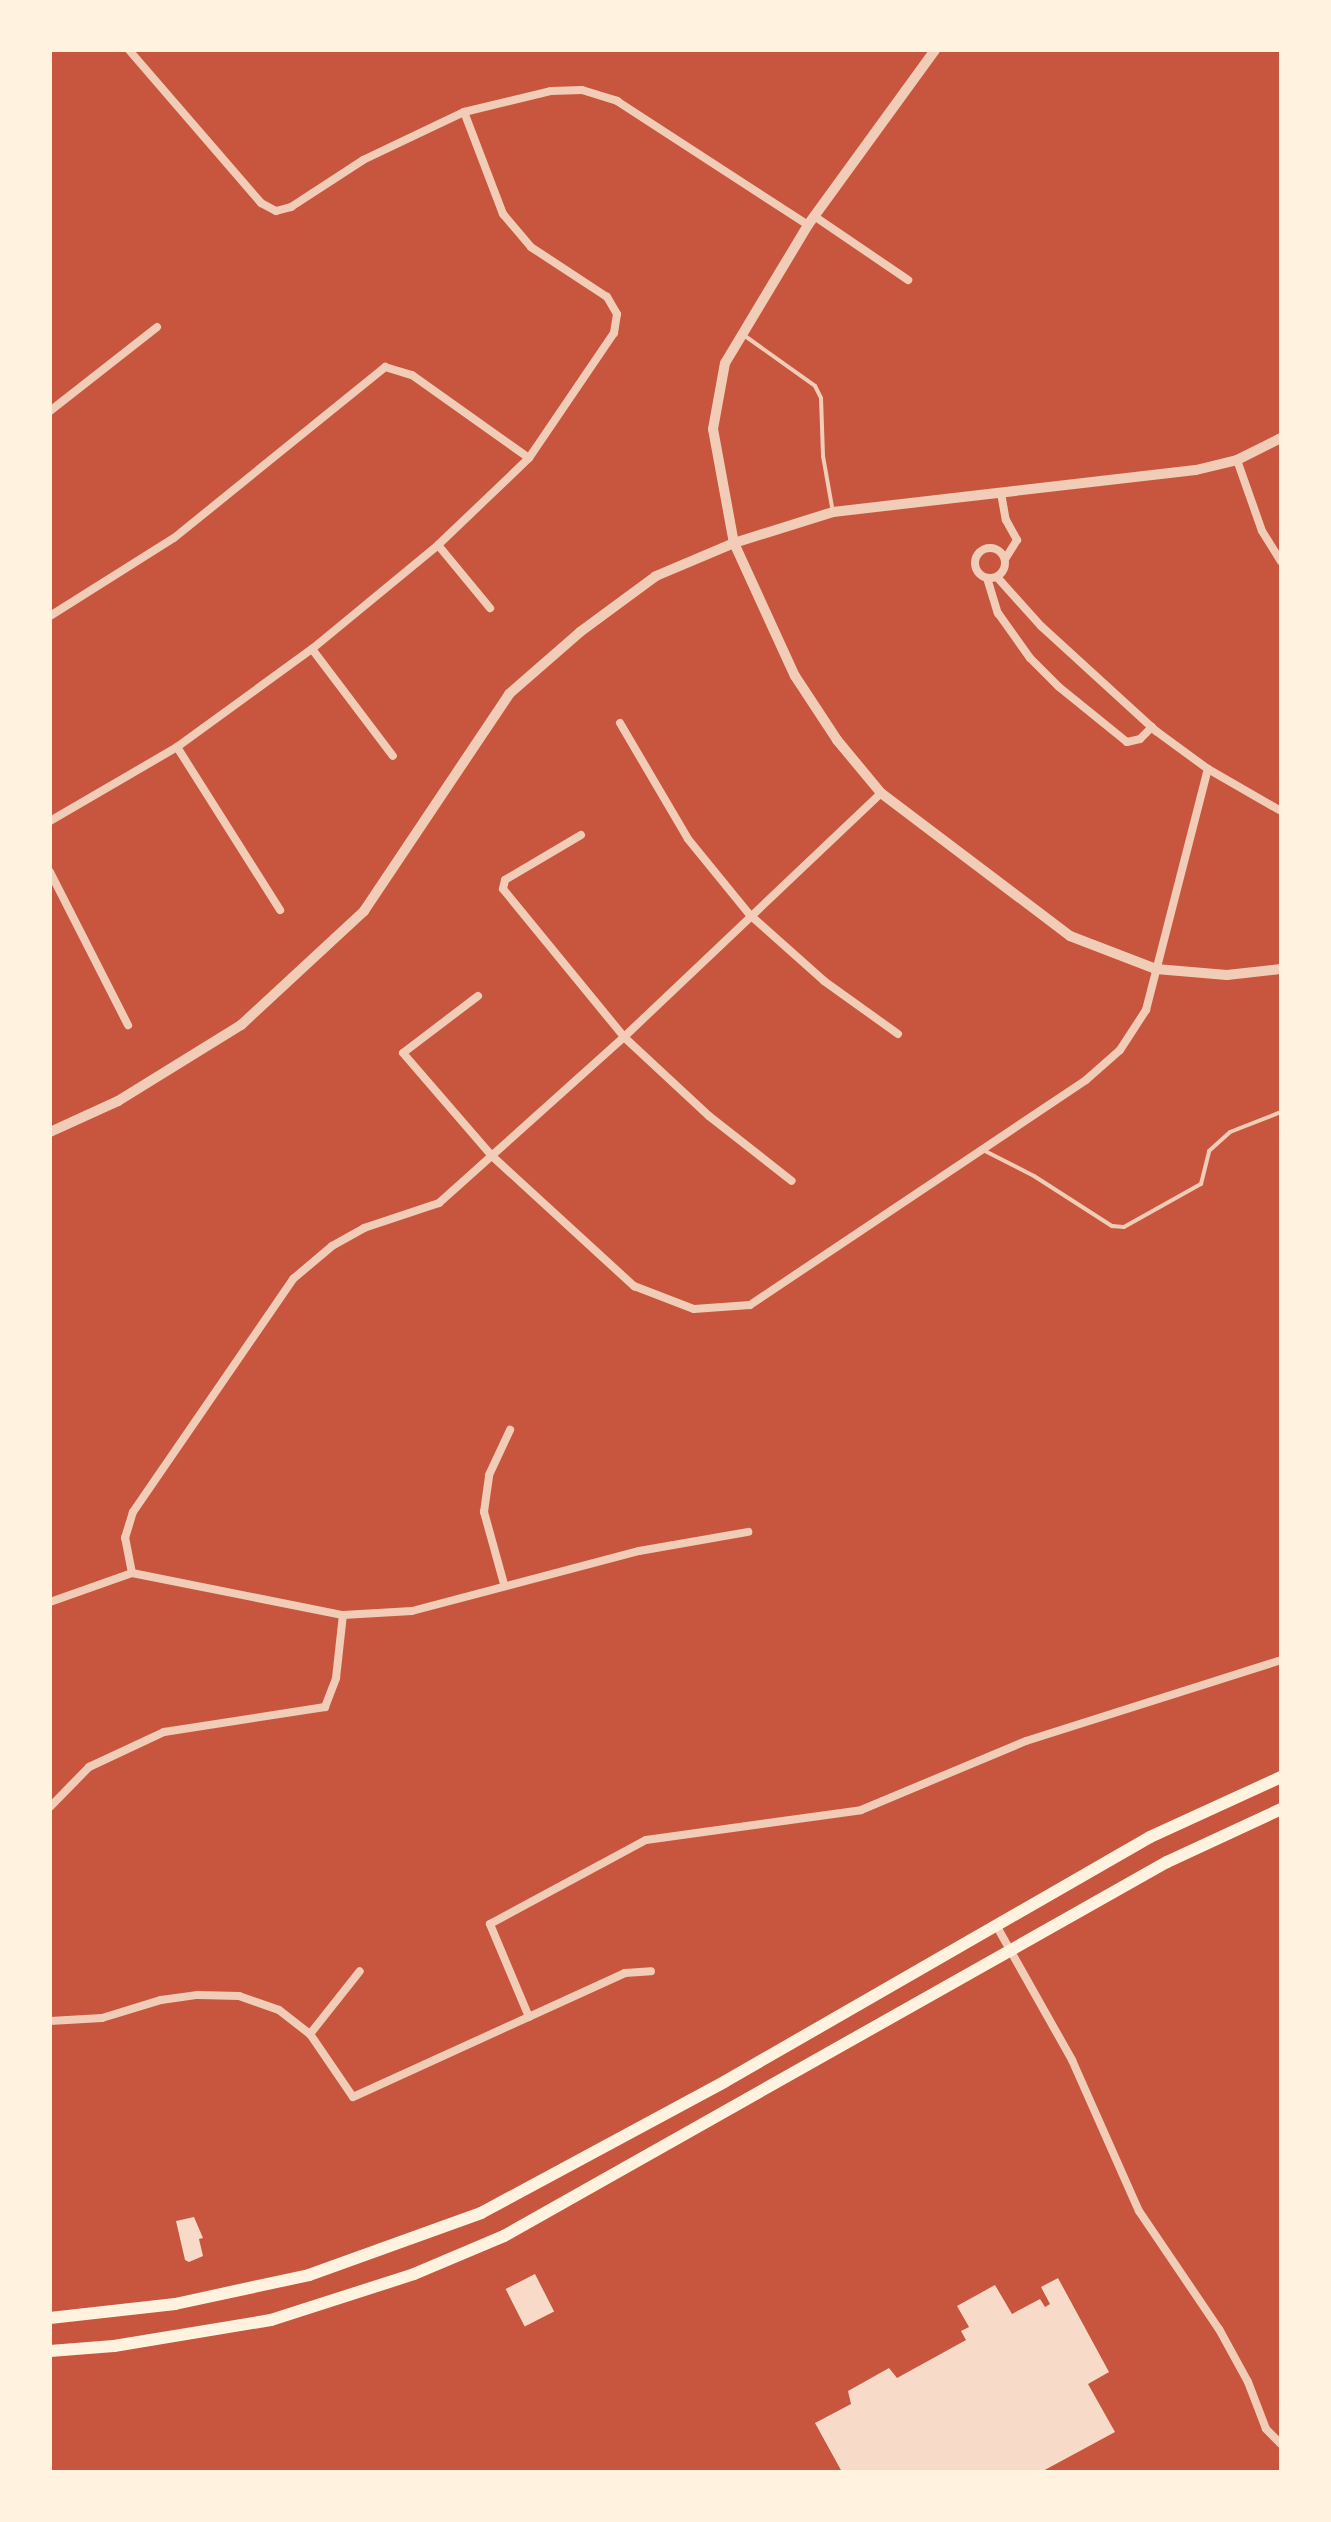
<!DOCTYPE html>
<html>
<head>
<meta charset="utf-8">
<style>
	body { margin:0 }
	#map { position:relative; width:1331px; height:2522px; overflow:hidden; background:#c8553d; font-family:Poppins,sans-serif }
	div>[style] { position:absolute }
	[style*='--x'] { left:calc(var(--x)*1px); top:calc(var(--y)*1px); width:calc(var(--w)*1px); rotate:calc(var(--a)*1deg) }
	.building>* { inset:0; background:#f7dbc8; transform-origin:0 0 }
	.service>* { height:4px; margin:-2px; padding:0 2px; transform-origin:2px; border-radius:2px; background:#f1ccb7 }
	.minor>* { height:8px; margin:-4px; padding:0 4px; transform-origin:4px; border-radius:4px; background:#f1ccb7 }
	.minor>.ring { margin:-4px; padding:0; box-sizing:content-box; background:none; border:8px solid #f1ccb7; border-radius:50% }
	.tertiary>* { height:10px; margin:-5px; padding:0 5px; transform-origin:5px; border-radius:5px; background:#f1ccb7 }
	.primary>* { height:12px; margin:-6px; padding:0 6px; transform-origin:6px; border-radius:6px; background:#fff3e0 }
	span { translate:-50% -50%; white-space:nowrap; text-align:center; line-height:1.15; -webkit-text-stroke:8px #fff3e0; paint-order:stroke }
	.frame { position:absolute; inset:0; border:52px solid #fff3e0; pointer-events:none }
</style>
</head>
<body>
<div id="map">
	<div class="building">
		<div style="clip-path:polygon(194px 2217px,203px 2238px,199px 2239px,203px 2256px,189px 2262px,185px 2260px,176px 2221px)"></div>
		<div style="left:535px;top:2274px;width:42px;height:33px;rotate:63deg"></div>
		<div style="clip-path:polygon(1058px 2278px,1109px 2372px,1088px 2384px,1115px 2432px,1041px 2472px,842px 2472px,815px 2423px,851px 2404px,848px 2391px,889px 2368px,897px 2378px,966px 2340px,961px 2331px,969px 2327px,957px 2306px,995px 2285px,1012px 2314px,1040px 2299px,1045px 2307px,1050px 2304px,1041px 2287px)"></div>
	</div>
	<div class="service">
		<div style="--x:745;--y:336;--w:86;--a:35.5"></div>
		<div style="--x:815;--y:386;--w:13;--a:63"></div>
		<div style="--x:821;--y:398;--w:58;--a:88"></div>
		<div style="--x:823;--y:456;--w:52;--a:80"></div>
		<div style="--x:985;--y:1151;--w:55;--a:27"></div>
		<div style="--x:1034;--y:1176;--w:93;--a:32.7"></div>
		<div style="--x:1112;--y:1226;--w:12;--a:5"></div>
		<div style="--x:1124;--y:1227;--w:88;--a:-29.2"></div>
		<div style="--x:1201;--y:1184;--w:34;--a:-76"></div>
		<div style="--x:1209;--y:1151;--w:28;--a:-42"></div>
		<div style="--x:1230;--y:1132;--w:55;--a:-21.4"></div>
	</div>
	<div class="minor">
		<div style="--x:129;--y:50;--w:202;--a:49.2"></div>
		<div style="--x:261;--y:203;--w:17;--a:28"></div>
		<div style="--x:276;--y:211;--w:16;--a:-15"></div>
		<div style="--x:291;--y:207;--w:86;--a:-33.1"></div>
		<div style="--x:363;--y:160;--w:112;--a:-25.4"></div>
		<div style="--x:464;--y:112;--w:89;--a:-13.6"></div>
		<div style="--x:551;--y:91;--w:31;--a:-2"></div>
		<div style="--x:582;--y:90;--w:37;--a:17"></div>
		<div style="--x:617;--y:101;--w:228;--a:33"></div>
		<div style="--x:814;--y:216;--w:114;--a:34.2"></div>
		<div style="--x:50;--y:411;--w:136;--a:-38.1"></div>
		<div style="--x:1237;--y:460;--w:75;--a:70.6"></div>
		<div style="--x:1262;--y:531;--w:36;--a:58"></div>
		<div style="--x:1001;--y:493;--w:27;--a:80"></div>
		<div style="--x:1006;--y:520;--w:23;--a:61"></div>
		<div style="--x:1017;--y:540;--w:22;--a:122"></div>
		<div style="--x:438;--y:545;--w:82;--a:50.5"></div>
		<div class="ring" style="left:975px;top:548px;width:22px;height:22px"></div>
		<div style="--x:997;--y:577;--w:66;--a:48.1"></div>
		<div style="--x:1041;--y:626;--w:156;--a:42.4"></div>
		<div style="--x:1156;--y:731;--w:64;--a:36.2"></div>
		<div style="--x:1208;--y:769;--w:84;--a:29.9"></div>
		<div style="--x:987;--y:578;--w:37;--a:73"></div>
		<div style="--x:998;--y:613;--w:55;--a:54.6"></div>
		<div style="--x:1030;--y:658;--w:41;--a:45"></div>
		<div style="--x:1059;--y:687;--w:87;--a:39"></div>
		<div style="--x:1127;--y:742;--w:13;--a:-13"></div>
		<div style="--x:1140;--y:739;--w:17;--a:-45"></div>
		<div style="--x:50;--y:616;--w:146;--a:-32.2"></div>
		<div style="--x:174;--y:538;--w:272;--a:-39"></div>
		<div style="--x:385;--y:367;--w:28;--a:17"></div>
		<div style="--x:412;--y:375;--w:143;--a:35.4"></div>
		<div style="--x:312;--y:649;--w:134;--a:52.9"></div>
		<div style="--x:620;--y:723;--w:134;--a:59.6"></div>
		<div style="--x:688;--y:839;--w:98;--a:50.8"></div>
		<div style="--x:750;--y:915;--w:99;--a:41.7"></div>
		<div style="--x:824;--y:981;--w:91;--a:35.6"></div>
		<div style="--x:177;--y:747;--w:193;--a:57.7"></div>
		<div style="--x:50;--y:821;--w:147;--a:-30.2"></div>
		<div style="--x:177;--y:747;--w:167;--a:-36"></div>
		<div style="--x:312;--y:649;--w:163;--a:-39.5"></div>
		<div style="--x:438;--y:545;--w:126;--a:-43.7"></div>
		<div style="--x:529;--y:458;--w:151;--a:-55.8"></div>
		<div style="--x:614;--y:333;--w:19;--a:-81"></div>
		<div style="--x:617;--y:314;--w:20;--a:-120"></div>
		<div style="--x:607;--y:297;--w:91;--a:-146.7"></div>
		<div style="--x:531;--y:247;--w:43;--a:-130.3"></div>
		<div style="--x:503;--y:214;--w:109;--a:-110.9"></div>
		<div style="--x:581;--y:835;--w:88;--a:149.4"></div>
		<div style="--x:505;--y:880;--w:9;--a:103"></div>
		<div style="--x:503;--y:889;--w:191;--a:50.7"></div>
		<div style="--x:624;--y:1037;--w:116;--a:42.9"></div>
		<div style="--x:709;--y:1116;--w:105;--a:38.1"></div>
		<div style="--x:50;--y:872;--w:172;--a:63"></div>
		<div style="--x:478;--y:996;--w:94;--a:142.8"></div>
		<div style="--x:403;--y:1053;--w:136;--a:49.2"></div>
		<div style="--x:492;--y:1156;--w:193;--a:42.5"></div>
		<div style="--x:634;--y:1286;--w:64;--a:21"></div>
		<div style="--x:694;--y:1309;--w:56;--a:-4.1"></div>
		<div style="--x:750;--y:1305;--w:404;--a:-33.8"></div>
		<div style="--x:1086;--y:1080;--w:45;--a:-41.4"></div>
		<div style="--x:1120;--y:1050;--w:48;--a:-57"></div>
		<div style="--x:1146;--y:1010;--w:249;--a:-75.6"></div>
		<div style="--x:132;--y:1573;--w:36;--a:-101"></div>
		<div style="--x:125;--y:1538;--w:27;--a:-73"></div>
		<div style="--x:133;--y:1512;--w:283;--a:-55.5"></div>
		<div style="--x:293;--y:1279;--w:51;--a:-40.2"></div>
		<div style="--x:332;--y:1246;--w:37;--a:-29"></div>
		<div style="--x:364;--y:1228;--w:79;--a:-18.4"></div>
		<div style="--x:439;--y:1203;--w:249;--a:-41.9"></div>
		<div style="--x:624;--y:1037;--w:354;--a:-43.5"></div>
		<div style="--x:504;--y:1584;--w:75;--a:-105.5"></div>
		<div style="--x:484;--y:1512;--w:37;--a:-82"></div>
		<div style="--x:489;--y:1475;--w:50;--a:-65"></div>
		<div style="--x:50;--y:1602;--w:87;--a:-19.5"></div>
		<div style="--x:132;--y:1573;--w:215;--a:11.3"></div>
		<div style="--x:343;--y:1615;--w:69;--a:-3.3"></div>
		<div style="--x:412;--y:1611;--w:235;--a:-14.8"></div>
		<div style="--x:639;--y:1551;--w:111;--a:-9.9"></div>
		<div style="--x:50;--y:1807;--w:56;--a:-45.7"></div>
		<div style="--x:89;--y:1767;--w:83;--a:-25"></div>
		<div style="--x:164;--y:1732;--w:163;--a:-8.8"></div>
		<div style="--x:325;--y:1707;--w:31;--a:-69"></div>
		<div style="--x:336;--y:1678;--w:63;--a:-83.7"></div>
		<div style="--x:996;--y:1925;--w:155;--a:60.6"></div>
		<div style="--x:1072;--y:2060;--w:165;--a:66.1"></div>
		<div style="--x:1139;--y:2211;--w:143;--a:55.9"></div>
		<div style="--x:1219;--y:2329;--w:60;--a:61.3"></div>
		<div style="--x:1248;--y:2382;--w:50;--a:69"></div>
		<div style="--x:1266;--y:2429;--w:21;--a:45"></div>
		<div style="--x:529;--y:2017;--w:101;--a:-112.8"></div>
		<div style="--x:490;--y:1924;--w:177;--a:-28.3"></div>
		<div style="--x:646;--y:1840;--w:217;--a:-7.9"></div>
		<div style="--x:861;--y:1810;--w:179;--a:-22.7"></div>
		<div style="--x:1026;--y:1741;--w:268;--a:-17.6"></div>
		<div style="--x:50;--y:2021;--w:52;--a:-3.3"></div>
		<div style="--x:102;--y:2018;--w:62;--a:-17"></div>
		<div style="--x:161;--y:2000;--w:37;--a:-8"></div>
		<div style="--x:198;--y:1995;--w:41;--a:1.4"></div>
		<div style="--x:239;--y:1996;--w:42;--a:19.3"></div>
		<div style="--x:279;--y:2010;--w:39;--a:38"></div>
		<div style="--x:310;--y:2034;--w:76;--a:55.7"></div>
		<div style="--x:353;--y:2097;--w:299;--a:-24.5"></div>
		<div style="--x:625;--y:1973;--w:26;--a:-4"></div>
		<div style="--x:310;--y:2034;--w:80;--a:-51.6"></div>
	</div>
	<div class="tertiary">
		<div style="--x:935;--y:50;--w:216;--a:126"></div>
		<div style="--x:808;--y:225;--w:161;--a:121"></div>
		<div style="--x:725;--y:363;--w:67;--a:100.3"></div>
		<div style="--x:713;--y:429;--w:116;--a:79.6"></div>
		<div style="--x:734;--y:543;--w:146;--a:65.4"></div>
		<div style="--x:795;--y:676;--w:77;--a:56.7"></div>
		<div style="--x:837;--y:740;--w:69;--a:50.3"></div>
		<div style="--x:881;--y:793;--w:237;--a:37.1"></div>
		<div style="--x:1070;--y:936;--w:92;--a:21"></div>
		<div style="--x:1156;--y:969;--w:71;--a:4.8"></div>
		<div style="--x:1227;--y:975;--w:54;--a:-6.3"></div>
		<div style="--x:50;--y:1132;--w:75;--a:-24.5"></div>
		<div style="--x:118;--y:1101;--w:145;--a:-31.7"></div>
		<div style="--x:241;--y:1025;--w:168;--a:-42.8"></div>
		<div style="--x:364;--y:911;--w:261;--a:-56.2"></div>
		<div style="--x:509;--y:694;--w:94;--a:-41.1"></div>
		<div style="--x:580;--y:632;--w:94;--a:-36.4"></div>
		<div style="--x:656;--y:576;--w:85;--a:-22.9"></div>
		<div style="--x:734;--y:543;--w:104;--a:-17.4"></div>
		<div style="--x:833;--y:512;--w:365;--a:-6.6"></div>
		<div style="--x:1196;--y:470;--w:42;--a:-13.7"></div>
		<div style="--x:1237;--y:460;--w:49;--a:-26.6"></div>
	</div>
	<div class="primary">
		<div style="--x:50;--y:2318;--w:126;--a:-6.4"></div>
		<div style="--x:175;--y:2304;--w:137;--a:-12.2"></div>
		<div style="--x:309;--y:2275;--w:183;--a:-19.8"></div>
		<div style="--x:481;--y:2213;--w:276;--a:-28.3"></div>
		<div style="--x:724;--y:2082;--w:491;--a:-29.9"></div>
		<div style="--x:1150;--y:1837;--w:144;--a:-24.6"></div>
		<div style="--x:50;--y:2351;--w:64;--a:-4.5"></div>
		<div style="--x:114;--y:2346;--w:159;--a:-9.4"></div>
		<div style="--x:271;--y:2320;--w:150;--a:-17.8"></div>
		<div style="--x:414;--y:2274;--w:98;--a:-22.9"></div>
		<div style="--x:504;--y:2236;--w:761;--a:-29.43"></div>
		<div style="--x:1167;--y:1862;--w:126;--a:-24.9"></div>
	</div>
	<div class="frame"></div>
</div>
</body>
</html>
